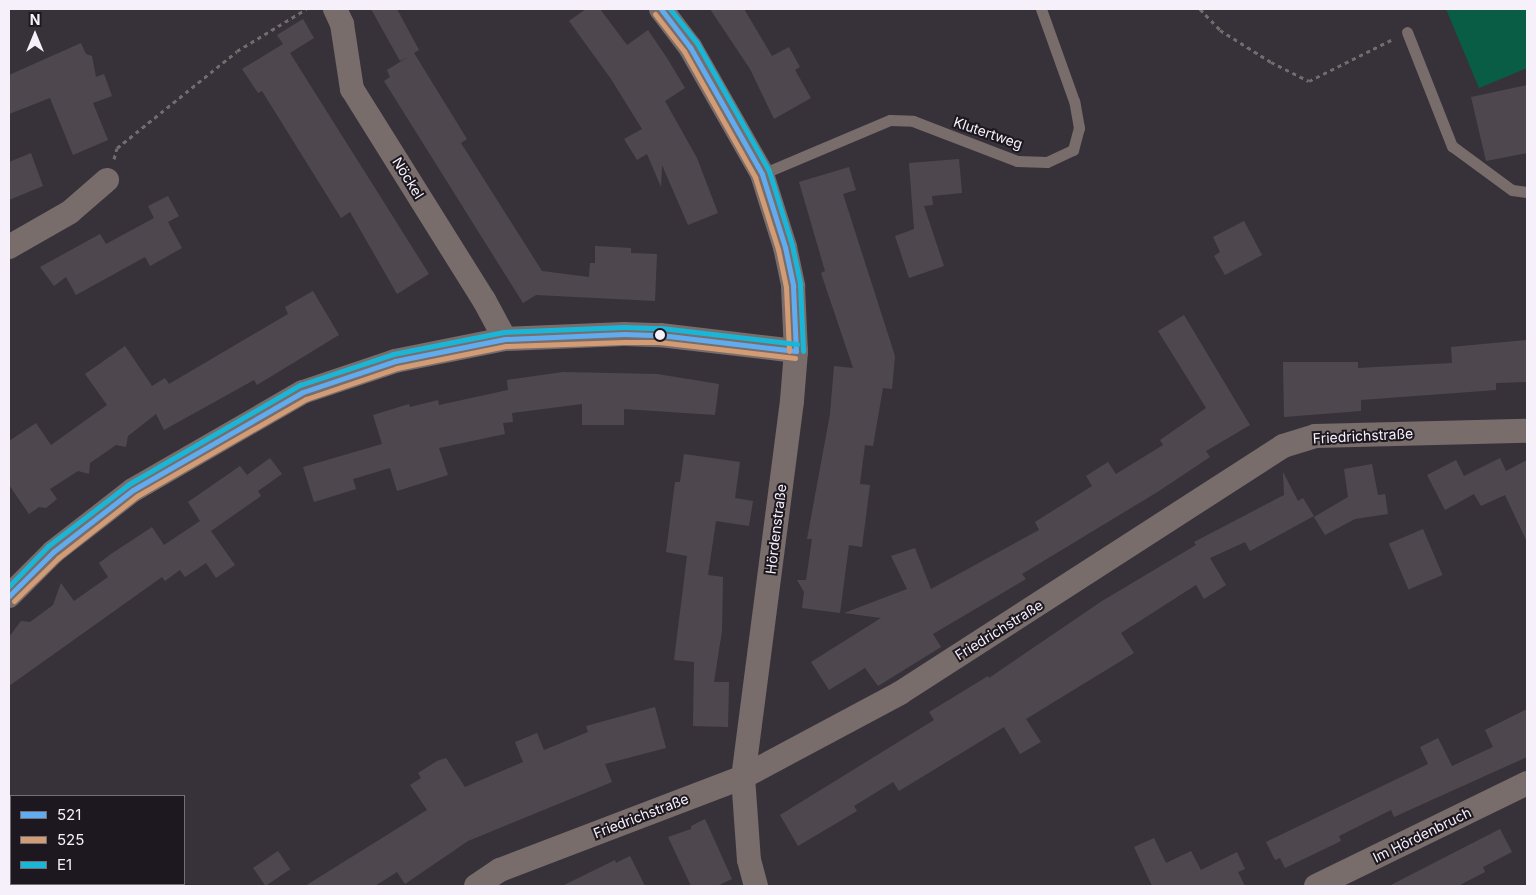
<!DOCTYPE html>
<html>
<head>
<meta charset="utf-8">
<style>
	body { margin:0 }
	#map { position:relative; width:1536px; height:895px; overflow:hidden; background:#37323a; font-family:Inter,sans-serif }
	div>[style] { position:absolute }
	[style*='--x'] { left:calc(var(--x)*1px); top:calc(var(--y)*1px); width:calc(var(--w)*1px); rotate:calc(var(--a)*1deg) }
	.green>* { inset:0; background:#085d44 }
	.building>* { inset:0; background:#4e484e; transform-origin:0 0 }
	.path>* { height:3px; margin-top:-1.5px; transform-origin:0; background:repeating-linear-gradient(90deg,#736c6d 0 4px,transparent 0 8px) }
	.lane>* { height:11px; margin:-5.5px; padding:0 5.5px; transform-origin:5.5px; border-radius:5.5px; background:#786d6b }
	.street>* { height:24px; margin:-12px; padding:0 12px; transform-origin:12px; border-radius:12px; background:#786d6b }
	.bus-1>* { height:5px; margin:-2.5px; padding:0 2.5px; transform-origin:2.5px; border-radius:2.5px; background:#60acee }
	.bus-2>* { height:5px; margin:-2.5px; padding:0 2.5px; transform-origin:2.5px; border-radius:2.5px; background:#d39c74 }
	.bus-3>* { height:5px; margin:-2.5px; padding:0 2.5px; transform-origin:2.5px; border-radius:2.5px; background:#1ab6d8 }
	.dots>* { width:14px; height:14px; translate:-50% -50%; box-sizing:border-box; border:2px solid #1d1820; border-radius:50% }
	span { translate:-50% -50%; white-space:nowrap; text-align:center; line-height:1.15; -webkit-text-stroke:4px #1d1820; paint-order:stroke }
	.street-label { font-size:14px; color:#f6f0fa }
	.frame { position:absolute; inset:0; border:10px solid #f6f0fa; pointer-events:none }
	.legend { position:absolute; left:10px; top:795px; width:175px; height:90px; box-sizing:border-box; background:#1d1820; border:1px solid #746e77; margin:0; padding:6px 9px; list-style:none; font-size:15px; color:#f6f0fa }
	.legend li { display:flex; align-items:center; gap:10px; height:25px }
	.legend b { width:25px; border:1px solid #746e77 }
	.north { position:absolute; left:10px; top:10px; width:50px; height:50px; -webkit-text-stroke:4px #1d1820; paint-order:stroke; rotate:0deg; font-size:14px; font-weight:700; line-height:20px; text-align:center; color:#f6f0fa }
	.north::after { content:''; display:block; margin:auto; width:18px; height:22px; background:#f6f0fa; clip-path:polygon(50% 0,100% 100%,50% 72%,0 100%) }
</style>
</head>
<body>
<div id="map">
	<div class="green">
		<div style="clip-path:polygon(1446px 9px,1527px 9px,1527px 68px,1479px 88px)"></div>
	</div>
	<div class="building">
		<div style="clip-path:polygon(371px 9px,397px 9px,419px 50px,414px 53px,467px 139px,461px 143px,542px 271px,589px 277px,590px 263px,595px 263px,595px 246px,631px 248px,631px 253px,657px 254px,655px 301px,536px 295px,523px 303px,384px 81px,390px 77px,387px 70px,408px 57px,400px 61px)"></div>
		<div style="clip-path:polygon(586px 9px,600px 9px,627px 45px,648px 30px,667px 58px,685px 88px,665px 101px,697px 158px,718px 213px,688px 225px,662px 165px,661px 187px,647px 154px,637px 160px,624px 139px,642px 129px,611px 79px,569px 21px)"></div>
		<div style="clip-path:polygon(710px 9px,744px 9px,772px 56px,789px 47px,800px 67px,795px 70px,811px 98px,774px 119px,750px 69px)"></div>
		<div style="clip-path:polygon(303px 19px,314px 38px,290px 53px,429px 274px,397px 294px,350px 212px,341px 218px,262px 91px,258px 93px,242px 69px,283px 44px,277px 35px)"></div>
		<div style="clip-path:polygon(81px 43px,86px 54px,92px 56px,96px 77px,104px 74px,112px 96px,93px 103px,108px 140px,73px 155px,50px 98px,9px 114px,9px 75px)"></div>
		<div style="clip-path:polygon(1527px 85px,1527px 153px,1486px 161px,1471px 97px)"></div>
		<div style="clip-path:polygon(31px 153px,43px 186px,9px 200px,9px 162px)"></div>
		<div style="clip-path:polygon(959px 159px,962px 193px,932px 196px,933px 205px,924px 206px,944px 266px,909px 278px,895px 236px,914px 229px,909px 163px)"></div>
		<div style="clip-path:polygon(849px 167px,856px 190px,843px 194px,895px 356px,892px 389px,883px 388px,873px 446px,865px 445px,860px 484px,870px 485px,862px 547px,849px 545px,840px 613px,802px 608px,804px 592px,797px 580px,806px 580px,812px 539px,807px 539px,830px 414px,834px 366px,853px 368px,821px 273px,825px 271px,799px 182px)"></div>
		<div style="clip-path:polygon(168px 196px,179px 216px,168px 222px,182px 248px,150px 266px,145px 257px,76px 295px,66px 277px,54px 286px,40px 267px,100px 234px,106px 244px,154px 218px,148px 206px)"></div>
		<div style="clip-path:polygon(1244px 221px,1262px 255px,1225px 275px,1214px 256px,1220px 252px,1213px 237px)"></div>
		<div style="clip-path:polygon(313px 291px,339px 335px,257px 385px,254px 380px,164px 430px,156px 414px,128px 436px,126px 447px,116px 445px,90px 463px,89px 474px,78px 471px,50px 489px,57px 499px,46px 508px,39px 507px,29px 514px,9px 485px,9px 441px,36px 423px,51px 445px,107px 405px,85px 374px,125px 346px,152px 386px,165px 378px,169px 384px,288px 314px,285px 307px)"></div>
		<div style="clip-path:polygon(1184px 315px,1250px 425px,1206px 451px,1210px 457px,1159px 491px,1022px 574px,1026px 579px,933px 634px,941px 647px,878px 686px,865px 668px,829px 690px,811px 662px,881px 618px,844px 613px,907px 589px,891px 556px,915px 548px,931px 589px,1039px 530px,1035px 522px,1092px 486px,1086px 476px,1108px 462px,1116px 474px,1163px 445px,1160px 440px,1206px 408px,1158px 331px)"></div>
		<div style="clip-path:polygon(1527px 340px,1527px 382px,1496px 383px,1496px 390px,1361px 400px,1361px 411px,1284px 417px,1283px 362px,1358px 362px,1358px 368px,1452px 363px,1451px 347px)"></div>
		<div style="clip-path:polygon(563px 372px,657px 374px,719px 384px,715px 415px,624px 409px,624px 425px,582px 425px,582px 404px,512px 413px,513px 422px,503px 423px,505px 434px,439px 448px,448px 475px,397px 491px,390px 468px,353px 479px,356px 489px,314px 502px,303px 467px,382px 444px,373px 415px,409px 404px,410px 407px,438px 400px,439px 405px,508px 390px,507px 380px)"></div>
		<div style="clip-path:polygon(684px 454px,740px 462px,735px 498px,753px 501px,749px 526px,716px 521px,708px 575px,723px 577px,722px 631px,714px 682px,729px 682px,728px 727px,693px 726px,694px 662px,674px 660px,687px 556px,666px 552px,675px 482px,680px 482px)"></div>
		<div style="clip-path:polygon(270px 458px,282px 474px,258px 491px,261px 496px,211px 531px,235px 565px,216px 578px,206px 563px,185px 577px,180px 570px,165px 581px,162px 577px,9px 686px,9px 637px,21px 621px,30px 622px,53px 605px,61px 583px,74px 601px,108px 577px,99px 563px,111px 554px,152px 527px,164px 545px,200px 521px,188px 502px,240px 466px,247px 475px)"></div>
		<div style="clip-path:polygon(1500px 458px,1506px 471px,1527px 460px,1527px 542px,1505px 495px,1481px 506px,1474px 494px,1445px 510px,1427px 475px,1456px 460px,1464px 476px)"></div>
		<div style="clip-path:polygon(1372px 464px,1378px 495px,1385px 494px,1388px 514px,1355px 519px,1325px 535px,1314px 517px,1348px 497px,1344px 469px)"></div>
		<div style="clip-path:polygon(1283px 472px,1298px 501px,1303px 498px,1314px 516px,1250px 551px,1245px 542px,1210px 558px,1226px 585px,1204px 599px,1196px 585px,1121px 633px,1134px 653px,1026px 719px,1041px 742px,1020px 754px,1004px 727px,899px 791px,893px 782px,854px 806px,857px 811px,798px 846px,780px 815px,934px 720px,929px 712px,988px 676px,989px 678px,1102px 601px,1196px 545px,1194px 542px,1284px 495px)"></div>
		<div style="left:1423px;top:529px;width:50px;height:37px;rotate:67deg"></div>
		<div style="clip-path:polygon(655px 707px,666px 748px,605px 764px,612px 782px,468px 841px,405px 884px,397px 872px,375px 886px,305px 886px,427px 810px,410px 785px,421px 778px,418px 773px,437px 761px,446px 758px,465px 787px,523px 762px,515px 742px,537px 733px,544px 750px,588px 732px,586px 726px)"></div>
		<div style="clip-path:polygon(1527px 709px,1527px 757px,1394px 817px,1391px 810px,1339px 836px,1341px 841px,1285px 868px,1280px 858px,1275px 860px,1266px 842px,1428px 764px,1420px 747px,1438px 738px,1452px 766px,1493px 747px,1485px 730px)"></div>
		<div style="clip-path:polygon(705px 819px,732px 879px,717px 886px,691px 886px,668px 837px,691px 829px,691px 826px)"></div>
		<div style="clip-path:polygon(1500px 829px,1512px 852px,1483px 867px,1485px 872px,1458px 886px,1389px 886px)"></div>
		<div style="clip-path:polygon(1154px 838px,1166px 863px,1191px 851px,1201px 870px,1237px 852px,1245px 869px,1238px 872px,1245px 886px,1152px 886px,1134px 847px)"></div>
		<div style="left:278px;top:851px;width:22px;height:30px;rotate:56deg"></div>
		<div style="clip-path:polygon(630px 856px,645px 886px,562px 886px,615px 860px,616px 863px)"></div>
	</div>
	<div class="path">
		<div style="--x:1200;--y:9;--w:29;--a:46"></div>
		<div style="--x:1220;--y:30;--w:60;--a:32.1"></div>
		<div style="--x:1271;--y:62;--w:42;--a:26.6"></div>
		<div style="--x:1309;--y:81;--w:92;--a:-26.6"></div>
		<div style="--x:114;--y:159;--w:11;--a:-75"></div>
		<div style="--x:117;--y:148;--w:154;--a:-38.9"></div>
		<div style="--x:237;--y:51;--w:81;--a:-31.3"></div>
	</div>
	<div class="lane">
		<div style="--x:1407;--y:32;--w:123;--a:68.5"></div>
		<div style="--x:1452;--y:146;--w:74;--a:36.3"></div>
		<div style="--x:1512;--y:190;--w:15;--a:8"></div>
		<div style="--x:762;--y:174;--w:139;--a:-22.9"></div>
		<div style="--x:890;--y:120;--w:23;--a:2"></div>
		<div style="--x:913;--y:121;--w:111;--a:21"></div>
		<div style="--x:1017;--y:161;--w:30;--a:2"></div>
		<div style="--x:1047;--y:162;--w:29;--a:-25"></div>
		<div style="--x:1073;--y:150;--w:23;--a:-75"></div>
		<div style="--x:1079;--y:128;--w:27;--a:-100"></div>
		<div style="--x:1074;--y:101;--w:98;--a:-109.7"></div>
	</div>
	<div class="street">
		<div style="--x:335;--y:9;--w:17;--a:65"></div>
		<div style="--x:342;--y:24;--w:66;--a:81.3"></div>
		<div style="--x:352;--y:89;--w:249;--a:58"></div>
		<div style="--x:484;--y:300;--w:44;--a:61.7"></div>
		<div style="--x:661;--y:9;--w:48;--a:52.7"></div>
		<div style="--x:690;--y:47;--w:146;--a:60.4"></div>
		<div style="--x:762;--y:174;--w:77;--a:72.5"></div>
		<div style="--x:785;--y:247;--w:40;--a:78"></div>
		<div style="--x:793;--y:286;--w:65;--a:87.4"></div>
		<div style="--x:796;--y:351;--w:50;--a:94.6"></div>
		<div style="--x:792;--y:401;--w:379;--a:97.4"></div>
		<div style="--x:743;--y:777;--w:83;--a:85.9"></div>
		<div style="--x:749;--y:860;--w:27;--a:75"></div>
		<div style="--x:9;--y:247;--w:70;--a:-29.8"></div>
		<div style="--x:70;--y:212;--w:49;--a:-40.9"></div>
		<div style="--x:9;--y:596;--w:62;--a:-45"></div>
		<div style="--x:53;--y:552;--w:101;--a:-37.8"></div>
		<div style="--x:133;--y:490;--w:196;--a:-30"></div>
		<div style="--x:303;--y:392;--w:97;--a:-18.6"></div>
		<div style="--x:395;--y:361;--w:112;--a:-11.3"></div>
		<div style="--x:505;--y:339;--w:119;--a:-2.4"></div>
		<div style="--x:624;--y:334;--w:36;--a:2"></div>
		<div style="--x:660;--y:335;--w:137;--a:6.7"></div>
		<div style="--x:476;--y:886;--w:29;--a:-34"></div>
		<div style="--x:500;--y:870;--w:260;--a:-20.9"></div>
		<div style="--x:743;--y:777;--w:178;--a:-28.1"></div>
		<div style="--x:900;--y:693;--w:456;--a:-32.8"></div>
		<div style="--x:1283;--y:446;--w:34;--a:-17"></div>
		<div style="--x:1315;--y:436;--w:212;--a:-1.4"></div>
		<div style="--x:1316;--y:886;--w:235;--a:-26"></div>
	</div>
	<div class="bus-1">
		<div style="--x:661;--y:9;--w:48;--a:52.7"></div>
		<div style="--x:690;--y:47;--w:146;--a:60.4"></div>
		<div style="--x:762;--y:174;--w:77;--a:72.5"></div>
		<div style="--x:785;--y:247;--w:40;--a:78"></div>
		<div style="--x:793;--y:286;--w:65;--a:87.4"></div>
		<div style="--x:9;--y:596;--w:62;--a:-45"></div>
		<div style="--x:53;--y:552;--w:101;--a:-37.8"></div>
		<div style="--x:133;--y:490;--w:196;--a:-30"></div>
		<div style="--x:303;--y:392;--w:97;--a:-18.6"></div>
		<div style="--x:395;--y:361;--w:112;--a:-11.3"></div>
		<div style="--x:505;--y:339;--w:119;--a:-2.4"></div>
		<div style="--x:624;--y:334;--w:36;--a:2"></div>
		<div style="--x:660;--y:335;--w:137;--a:6.7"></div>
	</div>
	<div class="bus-2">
		<div style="--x:655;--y:14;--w:47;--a:51.9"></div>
		<div style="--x:684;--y:51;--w:145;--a:60.6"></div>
		<div style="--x:755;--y:177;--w:76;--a:72.3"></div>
		<div style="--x:778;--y:249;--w:39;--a:78"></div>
		<div style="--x:786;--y:287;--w:64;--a:87.3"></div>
		<div style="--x:14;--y:601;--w:62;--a:-44.3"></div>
		<div style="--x:58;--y:558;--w:100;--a:-38.1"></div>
		<div style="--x:137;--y:496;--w:195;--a:-29.9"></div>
		<div style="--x:306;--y:399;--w:96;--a:-18.8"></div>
		<div style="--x:397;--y:368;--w:111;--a:-11.4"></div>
		<div style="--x:506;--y:346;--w:118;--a:-1.9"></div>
		<div style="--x:624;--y:342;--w:35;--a:0"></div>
		<div style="--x:659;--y:342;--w:137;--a:6.7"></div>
	</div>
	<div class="bus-3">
		<div style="--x:670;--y:9;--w:43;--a:51.5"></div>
		<div style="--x:697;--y:43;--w:147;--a:60.6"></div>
		<div style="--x:769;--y:171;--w:77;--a:72.7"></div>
		<div style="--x:792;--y:245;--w:40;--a:78"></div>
		<div style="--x:800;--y:284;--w:67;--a:87.4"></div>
		<div style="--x:9;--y:586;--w:56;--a:-45.7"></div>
		<div style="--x:48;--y:546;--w:102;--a:-37.4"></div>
		<div style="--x:129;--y:484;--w:198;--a:-30.1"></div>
		<div style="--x:300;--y:385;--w:98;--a:-18.4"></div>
		<div style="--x:393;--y:354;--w:113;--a:-11.2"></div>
		<div style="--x:504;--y:332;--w:120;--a:-2.4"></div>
		<div style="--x:624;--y:327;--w:37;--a:2"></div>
		<div style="--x:661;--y:328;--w:137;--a:6.7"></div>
	</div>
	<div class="dots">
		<div style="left:660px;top:335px;background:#f6f0fa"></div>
	</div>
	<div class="street-label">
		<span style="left:988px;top:133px;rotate:19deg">Klutertweg</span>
		<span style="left:408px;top:178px;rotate:58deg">Nöckel</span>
		<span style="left:1363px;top:436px;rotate:-3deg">Friedrichstraße</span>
		<span style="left:776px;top:529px;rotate:-83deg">Hördenstraße</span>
		<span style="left:999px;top:630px;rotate:-32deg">Friedrichstraße</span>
		<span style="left:641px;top:816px;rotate:-21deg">Friedrichstraße</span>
		<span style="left:1422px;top:835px;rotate:-26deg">Im Hördenbruch</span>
	</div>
	<div class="frame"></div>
	<ul class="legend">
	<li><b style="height:6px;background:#60acee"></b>521</li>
	<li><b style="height:6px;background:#d39c74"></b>525</li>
	<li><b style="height:6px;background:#1ab6d8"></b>E1</li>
	</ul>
	<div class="north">N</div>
</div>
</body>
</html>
